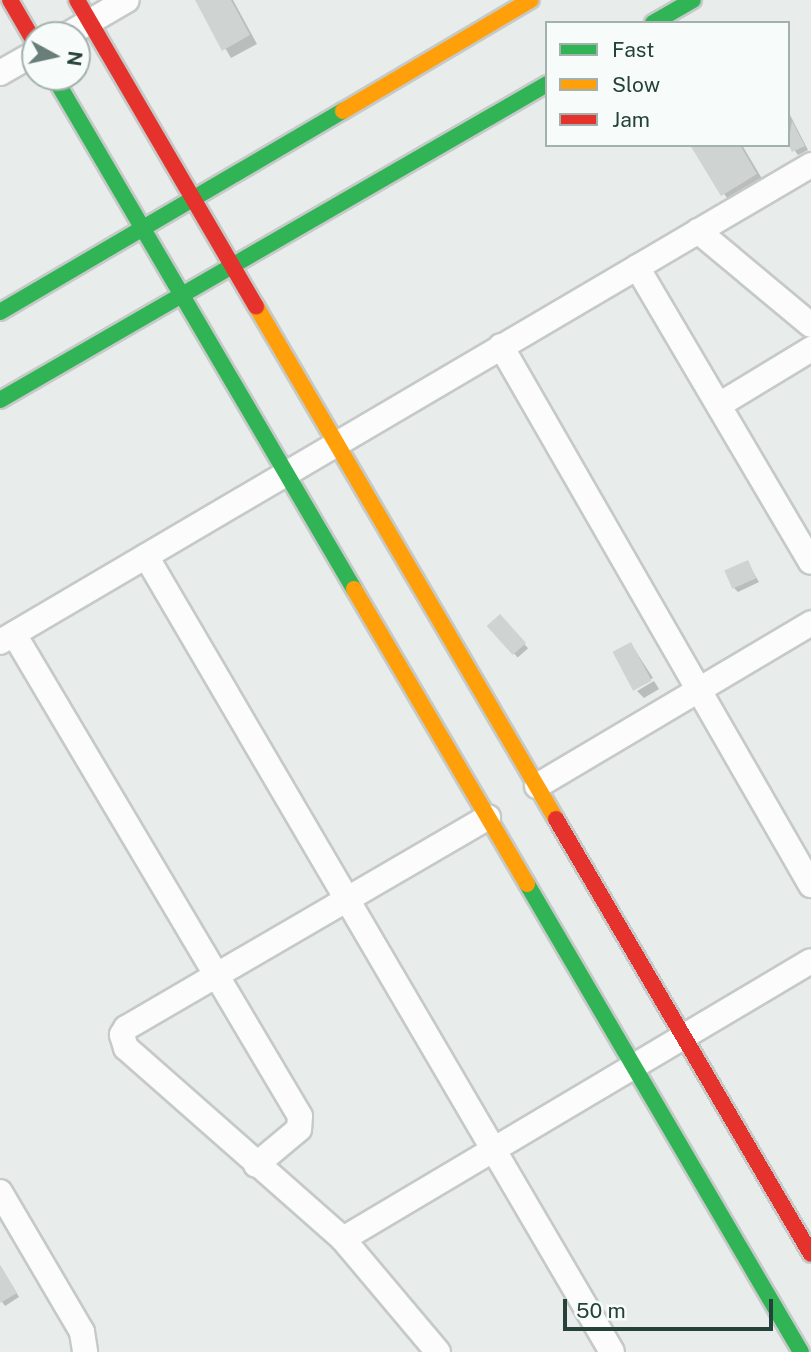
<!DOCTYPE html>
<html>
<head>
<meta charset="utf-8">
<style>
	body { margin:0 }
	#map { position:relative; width:811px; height:1352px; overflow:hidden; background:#e8edeb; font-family:"Public Sans",sans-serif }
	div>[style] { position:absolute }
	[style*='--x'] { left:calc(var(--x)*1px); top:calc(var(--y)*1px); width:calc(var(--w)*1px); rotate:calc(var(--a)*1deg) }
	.shadow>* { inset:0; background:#0003; transform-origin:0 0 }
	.building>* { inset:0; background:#cfd4d2; transform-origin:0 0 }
	.roads { filter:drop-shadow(2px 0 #c5cac8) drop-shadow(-2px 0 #c5cac8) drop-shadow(0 2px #c5cac8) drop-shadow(0 -2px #c5cac8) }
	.street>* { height:24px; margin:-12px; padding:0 12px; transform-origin:12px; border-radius:12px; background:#fcfcfc }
	.fast>* { height:16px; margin:-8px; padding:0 8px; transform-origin:8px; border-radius:8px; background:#30b455 }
	.slow>* { height:16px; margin:-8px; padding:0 8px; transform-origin:8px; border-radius:8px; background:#ff9f0a }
	.jam>* { height:16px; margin:-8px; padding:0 8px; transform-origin:8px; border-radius:8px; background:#e5322d }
	span { translate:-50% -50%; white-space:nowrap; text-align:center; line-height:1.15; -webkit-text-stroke:6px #f7fbf9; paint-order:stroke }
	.legend { position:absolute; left:545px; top:21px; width:245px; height:126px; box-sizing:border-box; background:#f7fbf9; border:2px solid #a3b1ad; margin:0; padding:9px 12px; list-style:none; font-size:21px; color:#24423a }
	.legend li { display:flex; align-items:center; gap:14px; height:35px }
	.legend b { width:35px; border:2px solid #a3b1ad }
	.north { position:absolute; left:21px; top:21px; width:70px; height:70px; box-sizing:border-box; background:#f7fbf9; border:2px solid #a3b1ad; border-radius:50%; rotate:98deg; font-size:19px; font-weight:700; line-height:28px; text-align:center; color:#24423a }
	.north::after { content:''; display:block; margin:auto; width:24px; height:32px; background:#697e78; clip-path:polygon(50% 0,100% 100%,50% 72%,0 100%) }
	.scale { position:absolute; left:563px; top:1299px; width:210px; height:32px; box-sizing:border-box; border:4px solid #24423a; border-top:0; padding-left:9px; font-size:21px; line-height:24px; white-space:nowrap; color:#24423a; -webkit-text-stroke:5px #f7fbf9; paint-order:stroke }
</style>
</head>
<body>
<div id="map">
	<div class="shadow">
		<div style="clip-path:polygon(197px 0,233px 0,257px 44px,231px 58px)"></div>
		<div style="clip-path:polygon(788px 111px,808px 150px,798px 155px,788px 141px)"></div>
		<div style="clip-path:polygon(693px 145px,742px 145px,764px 182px,730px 203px)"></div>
		<div style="clip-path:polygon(747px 562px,759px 582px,738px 592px,734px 588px)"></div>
		<div style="left:500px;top:617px;width:42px;height:14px;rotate:48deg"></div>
		<div style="clip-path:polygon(631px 644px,653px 678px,635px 688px)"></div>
		<div style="clip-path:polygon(654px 681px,659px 689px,644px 698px,637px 691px)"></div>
		<div style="clip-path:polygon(0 1265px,19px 1297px,5px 1306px,0 1299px)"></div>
	</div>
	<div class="building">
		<div style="clip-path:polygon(195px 0,231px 0,250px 35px,222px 51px)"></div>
		<div style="clip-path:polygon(792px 121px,805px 146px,792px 152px,788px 144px)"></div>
		<div style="clip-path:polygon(690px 145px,740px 145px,757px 174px,721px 196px)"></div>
		<div style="left:748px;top:560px;width:20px;height:26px;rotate:66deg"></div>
		<div style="left:500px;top:614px;width:39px;height:18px;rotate:48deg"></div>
		<div style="left:631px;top:642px;width:44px;height:21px;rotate:62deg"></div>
		<div style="clip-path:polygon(0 1265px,17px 1293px,0 1303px)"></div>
	</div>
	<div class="roads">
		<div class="street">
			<div style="--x:67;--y:35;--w:69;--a:-30.3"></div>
			<div style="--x:0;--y:73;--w:40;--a:-29.7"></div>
			<div style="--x:698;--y:231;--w:147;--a:39.8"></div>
			<div style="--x:637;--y:267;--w:342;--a:59.5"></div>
			<div style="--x:501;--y:346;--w:622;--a:60.1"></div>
			<div style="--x:719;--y:405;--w:108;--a:-31.3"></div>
			<div style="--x:146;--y:556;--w:922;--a:59.65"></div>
			<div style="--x:14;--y:634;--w:560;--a:59.32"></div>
			<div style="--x:300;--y:1116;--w:13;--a:94"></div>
			<div style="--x:299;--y:1129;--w:56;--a:140.1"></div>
			<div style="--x:0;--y:642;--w:941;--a:-30.46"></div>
			<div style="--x:537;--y:786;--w:319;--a:-30.7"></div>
			<div style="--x:0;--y:1192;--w:162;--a:59.6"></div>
			<div style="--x:82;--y:1332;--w:20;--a:81"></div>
			<div style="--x:343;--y:1239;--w:544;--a:-30.71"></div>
			<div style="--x:438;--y:1352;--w:148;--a:-130.1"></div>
			<div style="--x:343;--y:1239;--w:289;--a:-138.6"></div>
			<div style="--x:126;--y:1048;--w:14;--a:-107"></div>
			<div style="--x:122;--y:1035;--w:8;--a:-60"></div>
			<div style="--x:126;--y:1028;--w:419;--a:-30.2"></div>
		</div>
		<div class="fast">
			<div style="--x:653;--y:23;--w:46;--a:-29.9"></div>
			<div style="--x:54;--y:77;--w:593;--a:59.63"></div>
			<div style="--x:0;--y:312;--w:398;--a:-30.4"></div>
			<div style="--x:0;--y:400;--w:632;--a:-30.01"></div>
			<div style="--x:527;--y:884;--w:542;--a:59.65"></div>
		</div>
		<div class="slow">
			<div style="--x:343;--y:111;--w:218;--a:-30.6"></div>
			<div style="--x:256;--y:306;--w:594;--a:59.68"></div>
			<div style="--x:354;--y:589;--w:342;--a:59.6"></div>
		</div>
		<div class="jam">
			<div style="--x:10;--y:0;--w:50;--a:59.8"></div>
			<div style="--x:77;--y:0;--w:355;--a:59.7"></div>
			<div style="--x:556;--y:819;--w:504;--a:59.62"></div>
		</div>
	</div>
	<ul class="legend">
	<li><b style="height:9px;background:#30b455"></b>Fast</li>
	<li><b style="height:9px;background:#ff9f0a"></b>Slow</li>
	<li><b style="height:9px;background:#e5322d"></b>Jam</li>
	</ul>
	<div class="north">N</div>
	<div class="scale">50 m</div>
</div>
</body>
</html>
